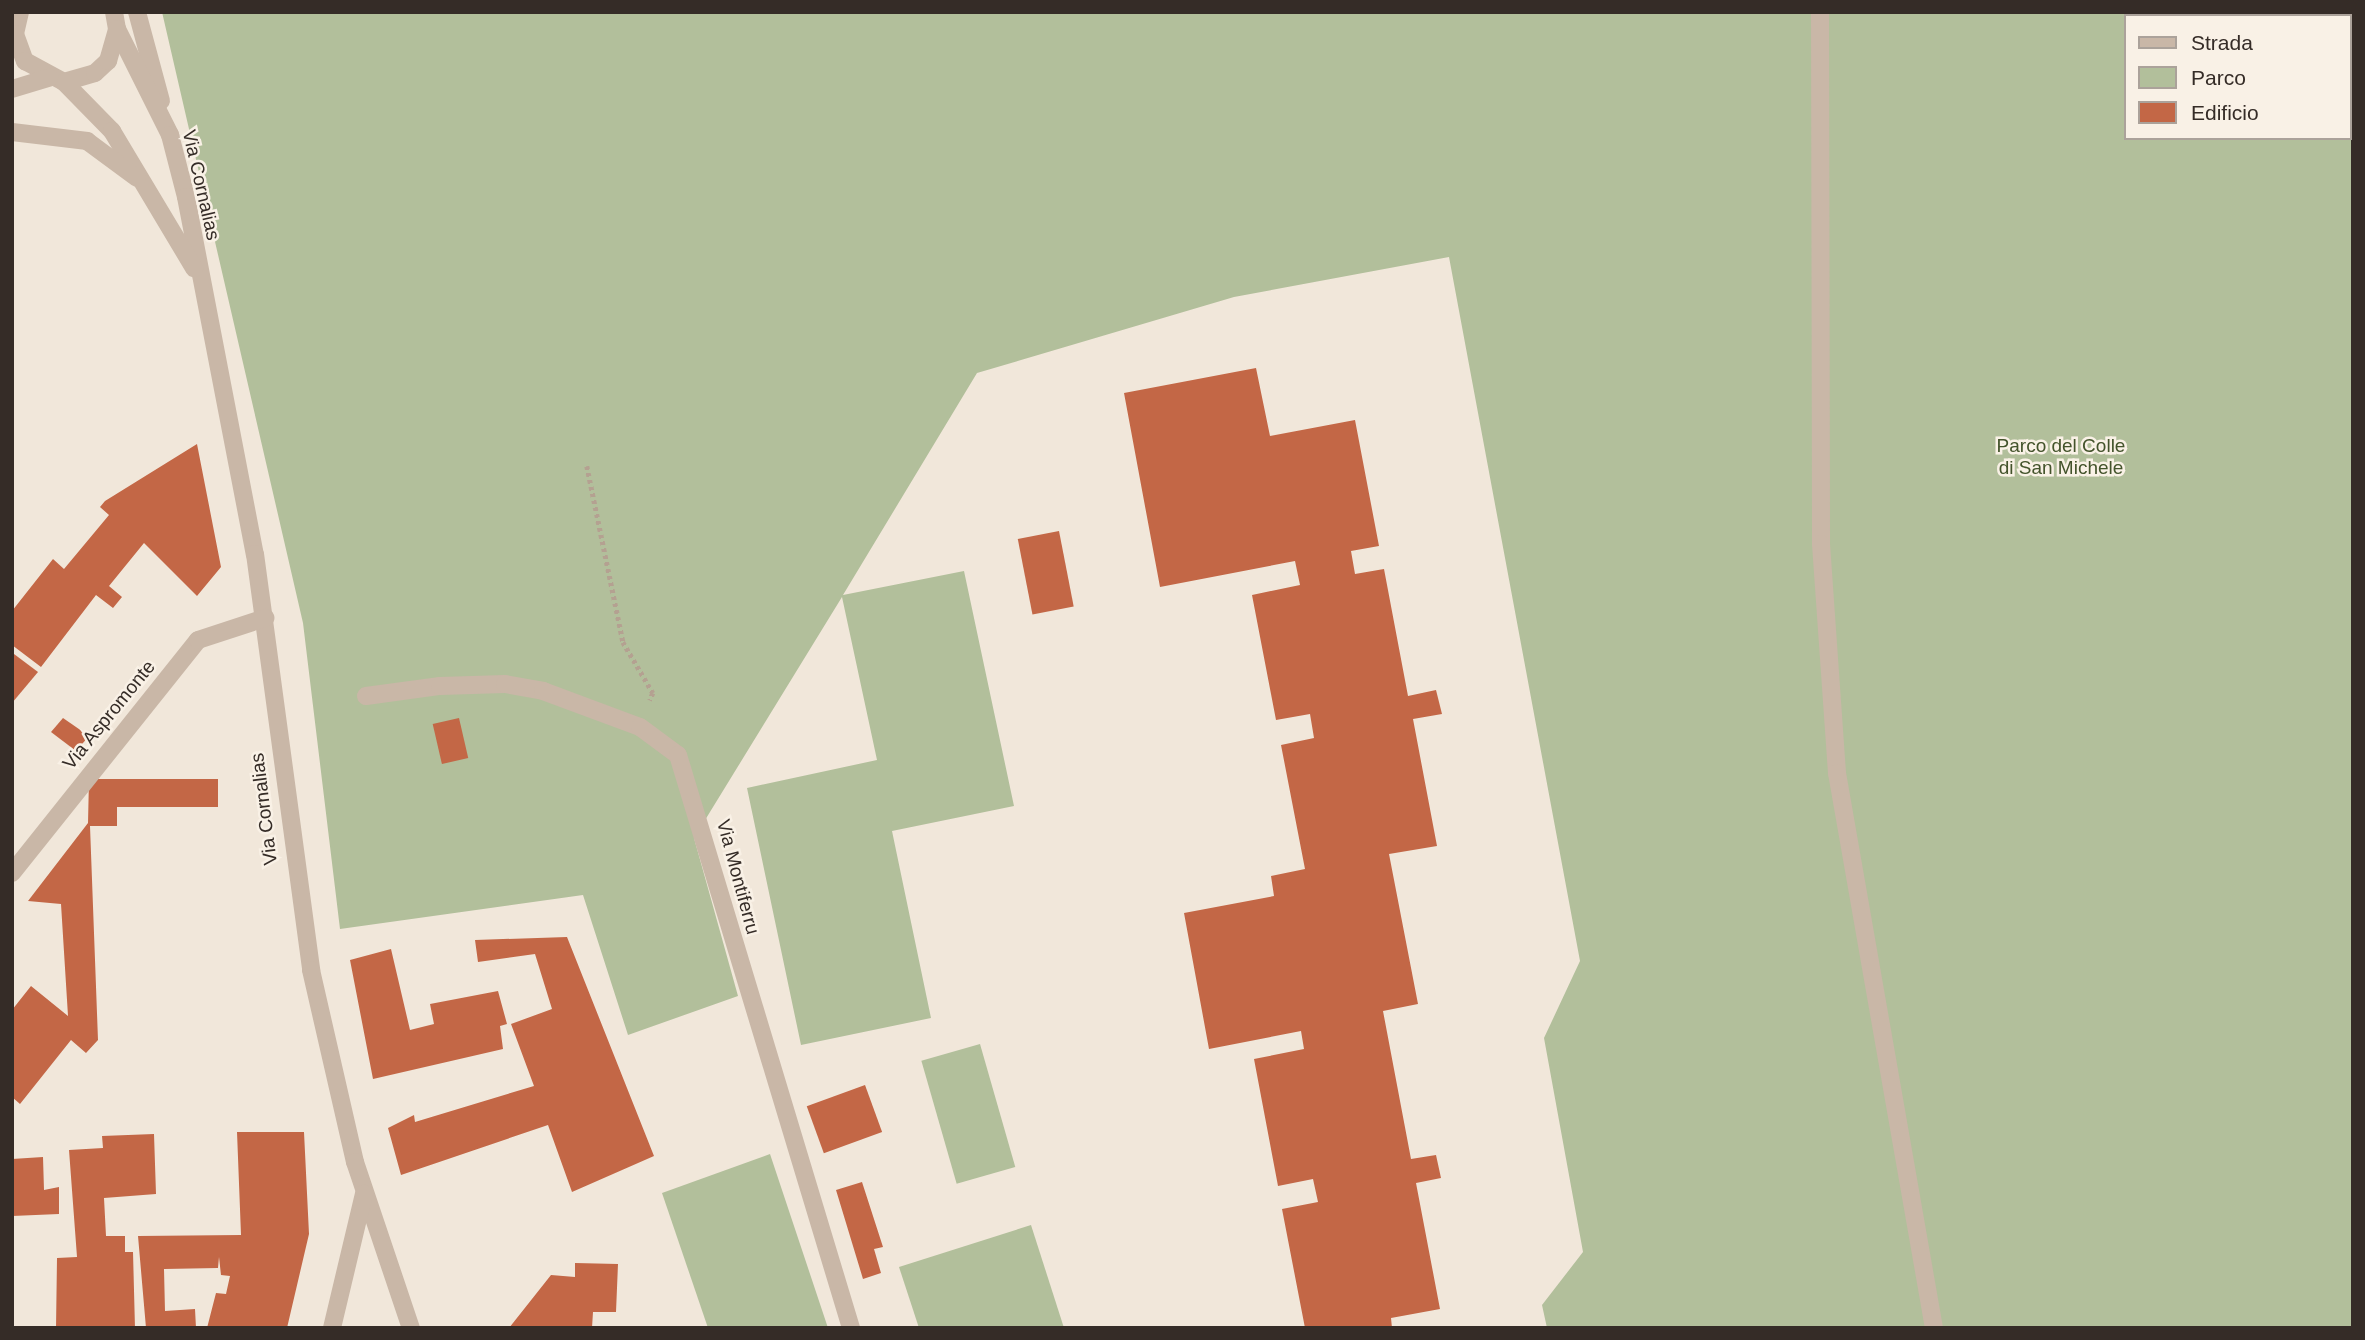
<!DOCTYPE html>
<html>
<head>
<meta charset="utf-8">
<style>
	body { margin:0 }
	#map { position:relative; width:2365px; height:1340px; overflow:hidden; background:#f1e7da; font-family:Arial,sans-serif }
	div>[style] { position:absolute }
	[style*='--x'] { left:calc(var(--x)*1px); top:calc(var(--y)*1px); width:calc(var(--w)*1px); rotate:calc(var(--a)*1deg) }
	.green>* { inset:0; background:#b2bf9b; transform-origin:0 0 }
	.building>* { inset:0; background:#c36746; transform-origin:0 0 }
	.path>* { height:4.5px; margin-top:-2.25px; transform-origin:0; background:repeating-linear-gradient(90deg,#b4a191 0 3.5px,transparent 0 7px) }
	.minor>* { height:18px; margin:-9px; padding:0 9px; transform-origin:9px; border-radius:9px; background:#c9b7a7 }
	span { translate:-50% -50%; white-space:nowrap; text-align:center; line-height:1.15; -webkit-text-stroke:5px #f9f1e6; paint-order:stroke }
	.street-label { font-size:19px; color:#352c27 }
	.park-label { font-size:19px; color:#43532b }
	.frame { position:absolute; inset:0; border:14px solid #352c27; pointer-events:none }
	.legend { position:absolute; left:2124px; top:14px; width:228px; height:126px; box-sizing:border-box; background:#f9f1e6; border:2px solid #aba29a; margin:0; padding:9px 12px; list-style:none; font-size:21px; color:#352c27 }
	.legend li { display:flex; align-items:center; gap:14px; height:35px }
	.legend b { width:35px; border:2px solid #aba29a }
</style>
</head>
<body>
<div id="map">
	<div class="green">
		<div style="clip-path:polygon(evenodd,162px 12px,2353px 12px,2353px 1328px,1547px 1328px,1542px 1305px,1583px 1252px,1544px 1038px,1580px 961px,1449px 257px,1234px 297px,977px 373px,843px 595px,964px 571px,1014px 806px,892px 831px,931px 1018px,801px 1045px,747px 788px,877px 760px,842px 597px,694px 838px,738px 996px,628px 1035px,583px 895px,340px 929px,303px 623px,162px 12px,2125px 16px,2349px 16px,2349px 138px,2125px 138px,2125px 16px)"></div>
		<div style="left:980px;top:1044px;width:128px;height:61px;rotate:74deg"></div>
		<div style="clip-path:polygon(770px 1154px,828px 1328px,708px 1328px,662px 1193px)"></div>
		<div style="clip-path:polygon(1031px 1225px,1064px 1328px,919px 1328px,899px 1267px)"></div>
	</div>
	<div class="building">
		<div style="clip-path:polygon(1256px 368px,1270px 436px,1355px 420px,1379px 546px,1351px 551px,1355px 574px,1384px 569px,1408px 696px,1436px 690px,1442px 714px,1413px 719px,1437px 846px,1389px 854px,1418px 1004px,1383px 1011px,1411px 1159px,1436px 1155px,1441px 1178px,1416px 1183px,1440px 1309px,1391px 1318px,1392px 1328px,1305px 1328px,1282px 1209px,1318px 1202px,1313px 1179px,1278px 1186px,1254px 1059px,1304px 1049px,1301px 1031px,1209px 1049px,1184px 913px,1274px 896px,1271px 876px,1305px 869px,1281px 745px,1314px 738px,1310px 714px,1276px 720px,1252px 595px,1300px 585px,1295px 561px,1160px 587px,1124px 393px)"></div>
		<div style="clip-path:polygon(197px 444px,221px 567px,197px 596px,144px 543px,109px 586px,122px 597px,113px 608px,96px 595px,41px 667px,12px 645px,12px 611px,53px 559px,64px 569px,109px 515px,100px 507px,105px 501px)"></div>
		<div style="left:1059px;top:531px;width:77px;height:42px;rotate:79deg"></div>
		<div style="clip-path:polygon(14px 654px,38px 672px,12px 703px,12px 656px)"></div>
		<div style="clip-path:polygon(63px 718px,89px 736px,76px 751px,51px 732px)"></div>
		<div style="left:459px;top:718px;width:41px;height:27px;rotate:77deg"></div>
		<div style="clip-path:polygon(89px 779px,218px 779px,218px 807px,117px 807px,117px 826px,90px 826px,98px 1040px,86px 1053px,71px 1040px,20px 1104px,12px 1097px,12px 1010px,31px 986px,68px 1016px,61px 904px,28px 901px,88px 823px)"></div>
		<div style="clip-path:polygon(567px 937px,654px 1156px,572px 1192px,548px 1125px,401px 1175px,388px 1128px,414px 1115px,415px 1122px,534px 1086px,511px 1024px,552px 1009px,535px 954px,478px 962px,475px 940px)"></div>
		<div style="clip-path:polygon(391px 949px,410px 1030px,434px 1024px,430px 1004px,498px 991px,507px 1024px,500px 1026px,503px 1049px,373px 1079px,350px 960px)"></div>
		<div style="left:865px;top:1085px;width:50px;height:62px;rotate:70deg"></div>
		<div style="clip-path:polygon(237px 1132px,304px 1132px,309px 1234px,287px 1328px,207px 1328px,216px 1293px,226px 1294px,230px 1276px,221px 1275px,219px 1257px,218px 1268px,164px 1269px,165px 1311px,195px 1309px,196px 1328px,146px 1328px,138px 1236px,241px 1235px)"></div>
		<div style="clip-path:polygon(154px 1134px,156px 1194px,104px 1198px,106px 1236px,125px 1236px,125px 1252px,133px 1252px,135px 1328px,56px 1328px,57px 1258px,77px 1257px,69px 1150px,103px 1148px,102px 1136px)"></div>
		<div style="clip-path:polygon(43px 1157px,44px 1190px,59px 1187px,59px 1214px,12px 1216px,12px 1159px)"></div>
		<div style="clip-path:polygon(862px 1182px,883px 1247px,874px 1249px,881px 1273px,863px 1279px,836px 1190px)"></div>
		<div style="clip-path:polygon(575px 1263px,618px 1264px,616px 1312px,593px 1312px,592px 1328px,509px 1328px,551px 1275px,575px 1277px)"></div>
	</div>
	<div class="path">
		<div style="--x:587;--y:466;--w:180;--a:78.4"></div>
		<div style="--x:623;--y:642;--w:59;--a:59.5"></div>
		<div style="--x:653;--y:693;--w:8;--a:113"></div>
	</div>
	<div class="minor">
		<div style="--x:20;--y:12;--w:23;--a:103"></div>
		<div style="--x:15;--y:34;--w:29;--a:70"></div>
		<div style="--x:25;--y:61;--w:44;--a:28.3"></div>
		<div style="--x:64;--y:82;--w:32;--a:-16"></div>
		<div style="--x:95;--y:73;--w:18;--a:-43"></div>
		<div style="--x:108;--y:61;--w:33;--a:-74"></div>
		<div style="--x:117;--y:29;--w:17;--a:-100"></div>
		<div style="--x:137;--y:12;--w:92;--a:74.9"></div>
		<div style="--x:1820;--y:12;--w:532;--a:89.89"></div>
		<div style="--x:1821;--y:544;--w:230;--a:86"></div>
		<div style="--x:1837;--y:773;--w:563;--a:80.09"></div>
		<div style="--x:117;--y:29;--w:119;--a:63.4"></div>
		<div style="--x:170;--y:135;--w:64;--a:75.5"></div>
		<div style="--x:186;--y:197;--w:364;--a:79.1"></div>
		<div style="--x:255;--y:554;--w:420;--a:82.3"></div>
		<div style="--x:311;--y:970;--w:197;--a:77.1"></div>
		<div style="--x:355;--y:1162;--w:175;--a:71.4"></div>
		<div style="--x:64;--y:82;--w:69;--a:45.6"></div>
		<div style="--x:112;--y:131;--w:160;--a:59.1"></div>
		<div style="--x:12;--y:89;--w:39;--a:-17"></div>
		<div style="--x:12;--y:132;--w:76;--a:6.8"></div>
		<div style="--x:87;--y:141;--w:62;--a:36.5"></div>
		<div style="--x:366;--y:696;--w:75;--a:-7.7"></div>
		<div style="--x:440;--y:686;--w:65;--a:-1.8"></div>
		<div style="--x:505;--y:684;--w:39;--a:10"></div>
		<div style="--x:543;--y:691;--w:103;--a:20.4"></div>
		<div style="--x:640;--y:727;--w:47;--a:36.4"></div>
		<div style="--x:678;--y:755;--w:599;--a:73.2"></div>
		<div style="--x:12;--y:873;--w:298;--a:-51.4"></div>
		<div style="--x:198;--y:640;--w:71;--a:-18.2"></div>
		<div style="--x:332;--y:1328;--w:138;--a:-76.6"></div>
	</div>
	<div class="street-label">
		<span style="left:201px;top:185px;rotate:77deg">Via Cornalias</span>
		<span style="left:109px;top:715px;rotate:-51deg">Via Aspromonte</span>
		<span style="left:264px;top:809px;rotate:-97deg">Via Cornalias</span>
		<span style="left:738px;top:877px;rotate:75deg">Via Montiferru</span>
	</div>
	<div class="park-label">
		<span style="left:2061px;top:457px">Parco del Colle<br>di San Michele</span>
	</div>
	<div class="frame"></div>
	<ul class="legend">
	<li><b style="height:9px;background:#c9b7a7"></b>Strada</li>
	<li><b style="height:19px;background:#b2bf9b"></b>Parco</li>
	<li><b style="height:19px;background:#c36746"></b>Edificio</li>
	</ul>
</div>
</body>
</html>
